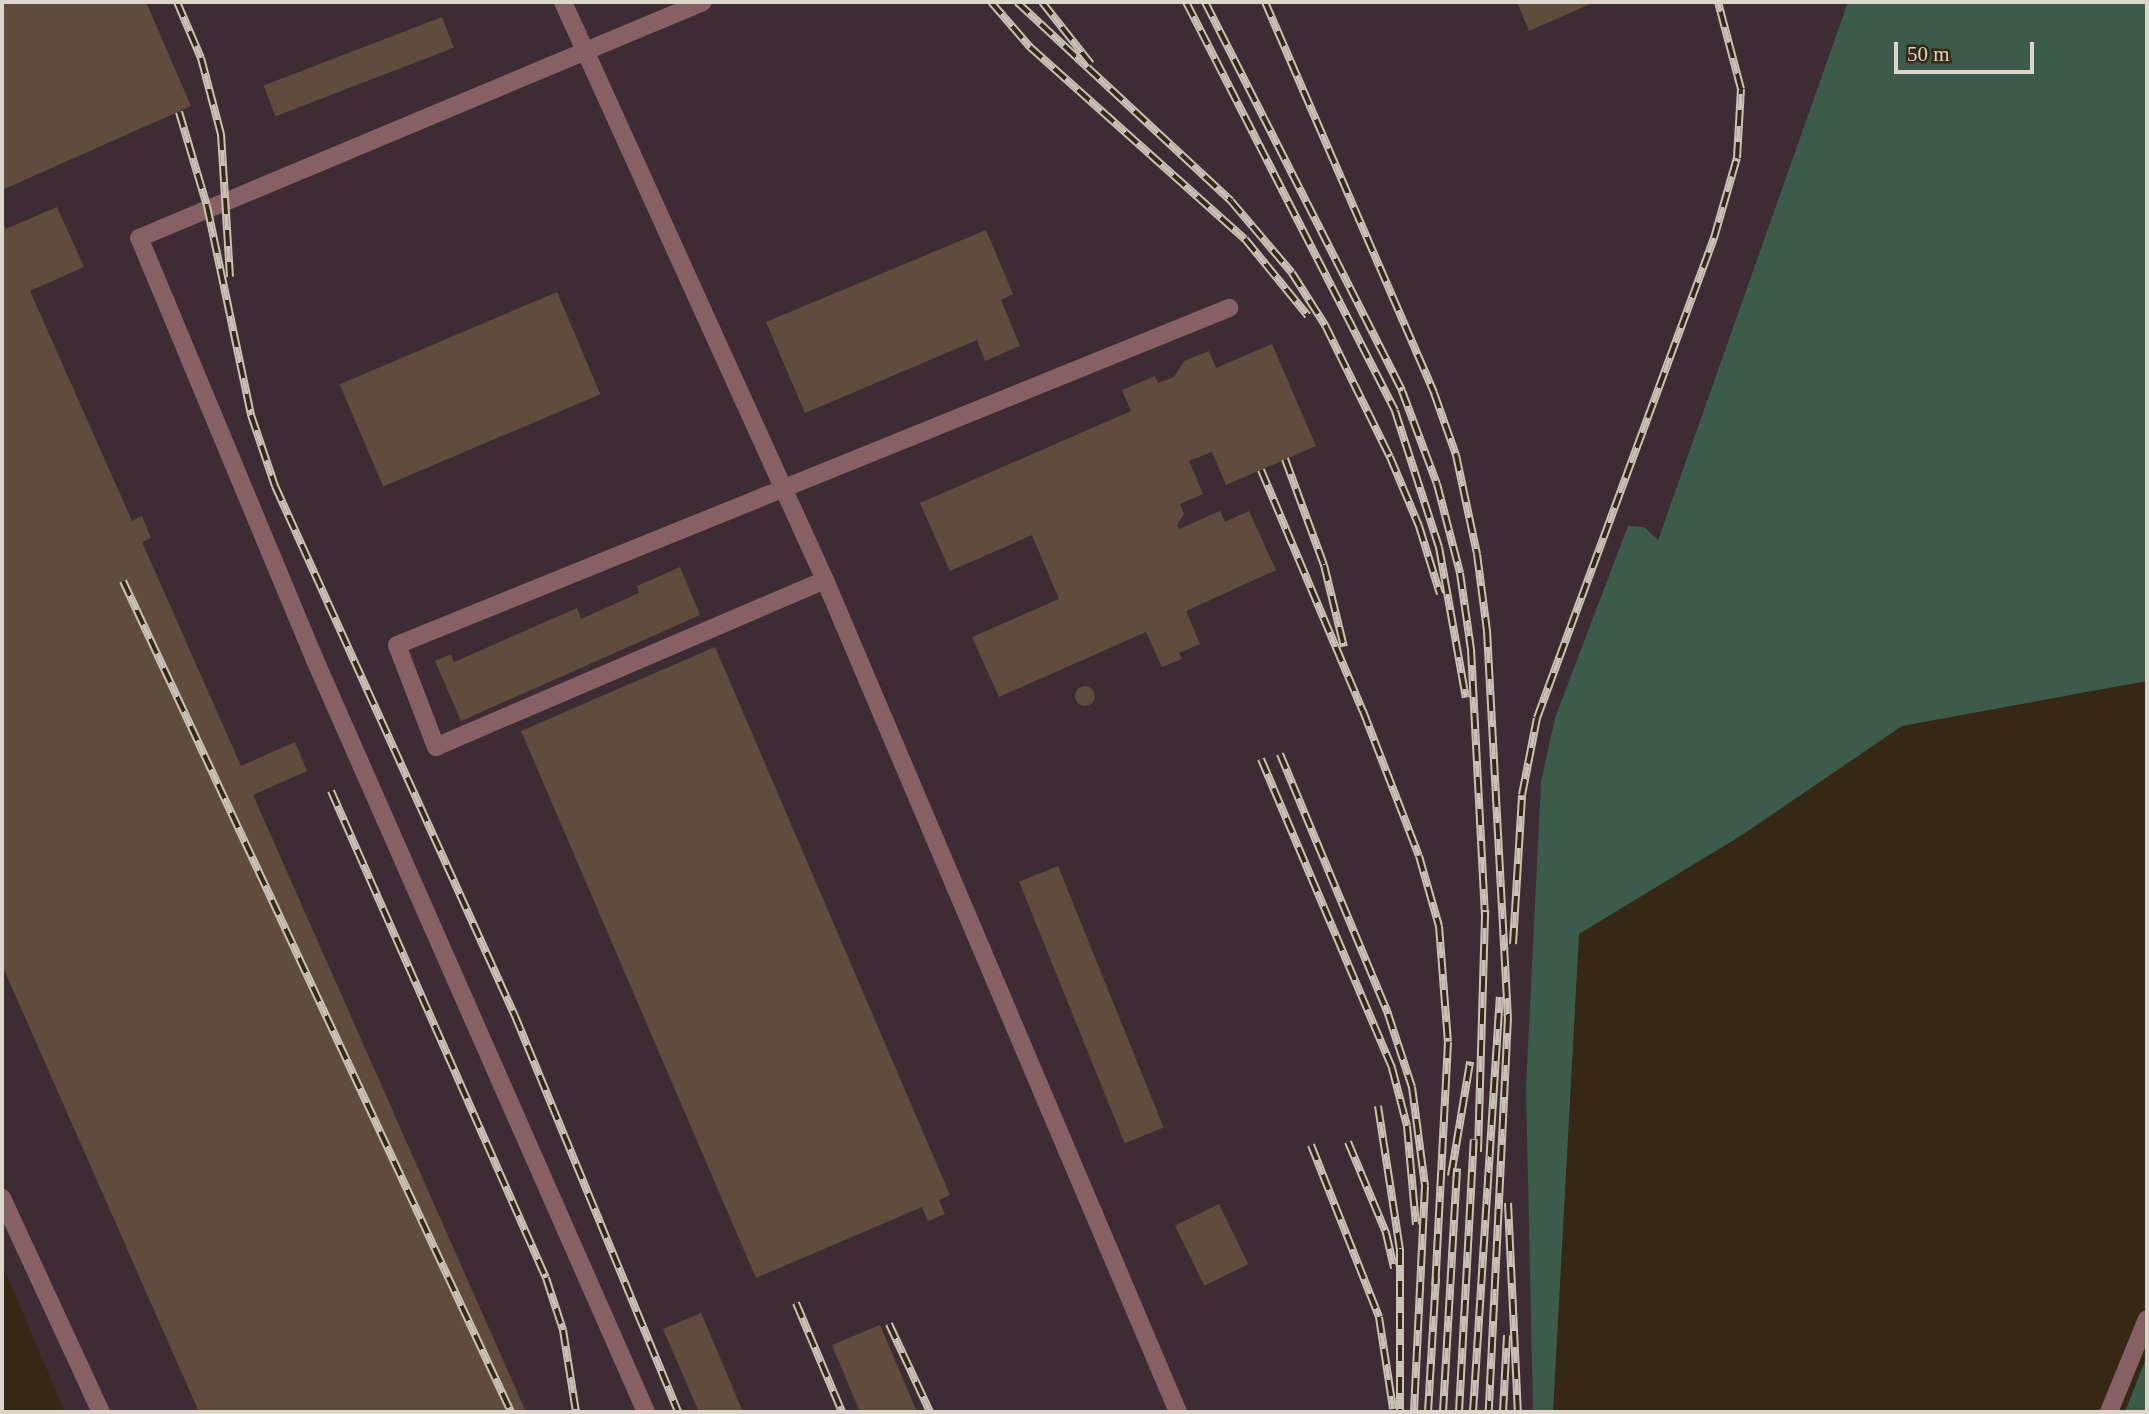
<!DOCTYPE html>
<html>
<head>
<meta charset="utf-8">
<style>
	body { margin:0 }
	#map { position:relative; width:2149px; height:1414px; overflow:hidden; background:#352815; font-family:Georgia,serif }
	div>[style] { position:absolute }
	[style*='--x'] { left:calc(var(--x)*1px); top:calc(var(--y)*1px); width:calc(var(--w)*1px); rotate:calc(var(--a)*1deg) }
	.industrial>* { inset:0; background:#3e2c34 }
	.green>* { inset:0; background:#3c5b4b }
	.building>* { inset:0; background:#604c3c; transform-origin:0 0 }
	.round { border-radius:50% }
	.minor>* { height:18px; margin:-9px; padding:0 9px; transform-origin:9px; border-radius:9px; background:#876064 }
	.rail>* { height:8px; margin-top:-4px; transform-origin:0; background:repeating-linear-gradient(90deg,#352815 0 16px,#c9c1b5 0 32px); box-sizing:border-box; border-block:2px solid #c9c1b5 }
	span { translate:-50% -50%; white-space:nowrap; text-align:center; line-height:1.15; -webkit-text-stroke:6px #352815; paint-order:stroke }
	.frame { position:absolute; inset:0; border:4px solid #ddd6ca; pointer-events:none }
	.scale { position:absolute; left:1894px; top:42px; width:140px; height:32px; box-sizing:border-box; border:4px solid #ddd6ca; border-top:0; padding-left:9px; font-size:21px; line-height:24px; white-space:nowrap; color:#ddd6ca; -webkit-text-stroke:5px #352815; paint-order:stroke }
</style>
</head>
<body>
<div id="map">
	<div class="industrial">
		<div style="clip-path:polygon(2px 2px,1848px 2px,1590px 732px,1553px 1412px,65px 1412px,2px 1264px)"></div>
	</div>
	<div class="green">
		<div style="clip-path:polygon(1848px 2px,2147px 2px,2147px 681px,1902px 726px,1742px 835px,1579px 934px,1553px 1412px,1533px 1412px,1526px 1088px,1541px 782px,1555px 718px,1628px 526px,1644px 527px,1658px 540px)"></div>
		<div style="clip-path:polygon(2147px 1356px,2147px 1412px,2125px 1412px)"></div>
	</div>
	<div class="building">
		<div style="clip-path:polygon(2px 2px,146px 2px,191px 106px,2px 190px)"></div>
		<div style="clip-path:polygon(1517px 2px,1595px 2px,1529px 31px)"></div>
		<div style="left:442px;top:17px;width:33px;height:191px;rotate:69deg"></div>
		<div style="clip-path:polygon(57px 207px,84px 267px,30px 291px,132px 521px,142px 516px,151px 538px,142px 542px,241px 766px,295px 742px,307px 771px,253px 795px,526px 1412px,199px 1412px,2px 965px,2px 220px,6px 229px)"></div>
		<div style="clip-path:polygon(986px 230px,1013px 294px,1001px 300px,1020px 346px,985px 361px,977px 340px,805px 413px,766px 322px)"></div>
		<div style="left:557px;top:292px;width:111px;height:236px;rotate:67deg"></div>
		<div style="clip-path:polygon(1272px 344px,1316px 446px,1226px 485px,1212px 452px,1189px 461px,1203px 494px,1180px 504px,1184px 514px,1177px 525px,1179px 529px,1220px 511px,1225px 522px,1249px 511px,1276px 570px,1186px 611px,1200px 644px,1179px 653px,1182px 659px,1162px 667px,1146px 632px,999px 697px,972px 637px,1059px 599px,1032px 535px,950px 571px,920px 503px,1131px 411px,1122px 390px,1155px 376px,1158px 383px,1174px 377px,1184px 361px,1209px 351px,1216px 368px)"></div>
		<div style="clip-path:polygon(680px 567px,700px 615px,461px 721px,435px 661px,451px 654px,454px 662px,577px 608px,581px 619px,639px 593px,637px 586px)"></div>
		<div style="clip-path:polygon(715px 647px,950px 1195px,939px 1200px,945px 1214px,928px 1221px,922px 1207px,756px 1278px,521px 731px)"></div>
		<div class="round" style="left:1075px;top:686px;width:20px;height:20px"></div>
		<div style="left:1058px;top:866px;width:282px;height:42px;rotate:68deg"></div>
		<div style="left:1219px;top:1204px;width:67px;height:49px;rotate:64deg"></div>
		<div style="clip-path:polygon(701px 1313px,743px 1412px,699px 1412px,663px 1329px)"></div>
		<div style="clip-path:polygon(880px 1325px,917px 1412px,860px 1412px,832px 1345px)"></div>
	</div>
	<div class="minor">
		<div style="--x:563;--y:2;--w:635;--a:65.62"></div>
		<div style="--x:825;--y:580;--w:904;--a:67.01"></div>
		<div style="--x:825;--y:580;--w:423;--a:156.8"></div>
		<div style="--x:436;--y:747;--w:109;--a:-110.9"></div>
		<div style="--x:397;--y:645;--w:898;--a:-22.05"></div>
		<div style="--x:2;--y:1198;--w:236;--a:65.2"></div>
		<div style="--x:646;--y:1412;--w:822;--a:-113.76"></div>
		<div style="--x:315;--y:660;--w:457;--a:-112.6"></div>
		<div style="--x:139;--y:238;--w:611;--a:-22.71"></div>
		<div style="--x:2109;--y:1412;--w:100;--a:-67.8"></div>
	</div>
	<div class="rail">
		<div style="--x:177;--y:2;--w:61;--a:66.8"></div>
		<div style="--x:201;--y:58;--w:79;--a:75.3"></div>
		<div style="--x:221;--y:134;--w:143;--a:86.4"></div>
		<div style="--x:991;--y:2;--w:60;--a:49.1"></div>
		<div style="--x:1030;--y:47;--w:288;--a:41.8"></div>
		<div style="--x:1245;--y:239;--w:99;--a:50.7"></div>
		<div style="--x:1017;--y:2;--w:292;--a:42.9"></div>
		<div style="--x:1231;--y:201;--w:94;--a:49.7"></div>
		<div style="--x:1292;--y:273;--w:62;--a:57.6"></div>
		<div style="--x:1325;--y:325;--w:147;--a:63.8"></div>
		<div style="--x:1390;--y:457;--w:75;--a:67.2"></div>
		<div style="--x:1419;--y:526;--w:71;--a:72.8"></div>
		<div style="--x:1042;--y:2;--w:79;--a:51.7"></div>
		<div style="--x:1186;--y:2;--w:459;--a:62.9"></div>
		<div style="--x:1395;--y:411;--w:143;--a:72.1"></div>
		<div style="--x:1439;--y:547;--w:153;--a:79.9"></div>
		<div style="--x:1205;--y:2;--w:436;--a:63.1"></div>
		<div style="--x:1402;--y:391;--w:99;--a:69.4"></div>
		<div style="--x:1437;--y:484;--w:92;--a:75.5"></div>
		<div style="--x:1460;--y:573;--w:77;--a:81.8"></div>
		<div style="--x:1471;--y:649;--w:270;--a:87"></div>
		<div style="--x:1265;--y:2;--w:426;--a:66.6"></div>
		<div style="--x:1434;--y:393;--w:66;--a:70.5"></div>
		<div style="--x:1456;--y:455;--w:101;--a:78"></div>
		<div style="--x:1477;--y:554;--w:78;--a:82.6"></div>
		<div style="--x:1487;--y:631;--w:387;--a:86.9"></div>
		<div style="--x:1508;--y:1017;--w:395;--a:92.8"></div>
		<div style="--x:179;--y:112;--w:98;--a:73.4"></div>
		<div style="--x:207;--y:206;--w:214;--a:78.1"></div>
		<div style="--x:251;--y:415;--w:75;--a:71.3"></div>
		<div style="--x:275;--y:486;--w:582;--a:65.64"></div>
		<div style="--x:515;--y:1016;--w:428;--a:67.6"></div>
		<div style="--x:1285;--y:459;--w:113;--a:69.8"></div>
		<div style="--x:1324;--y:565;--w:84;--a:76.3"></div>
		<div style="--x:1261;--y:470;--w:262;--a:67.1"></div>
		<div style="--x:1363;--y:711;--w:155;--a:68.9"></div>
		<div style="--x:1419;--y:856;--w:73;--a:74.1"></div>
		<div style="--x:1439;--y:926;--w:116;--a:85.6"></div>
		<div style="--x:1448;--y:1042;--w:244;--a:93"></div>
		<div style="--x:123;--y:581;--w:917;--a:64.97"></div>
		<div style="--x:1280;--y:754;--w:282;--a:67.4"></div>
		<div style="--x:1388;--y:1014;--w:77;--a:71.8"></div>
		<div style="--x:1412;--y:1087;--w:100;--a:82.5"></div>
		<div style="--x:1425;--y:1186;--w:226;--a:92.8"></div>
		<div style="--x:1261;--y:759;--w:336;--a:67"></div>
		<div style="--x:1392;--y:1068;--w:60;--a:75.5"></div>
		<div style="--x:1407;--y:1126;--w:99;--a:84.8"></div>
		<div style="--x:331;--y:791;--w:532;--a:66.18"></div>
		<div style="--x:546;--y:1278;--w:55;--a:71.9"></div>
		<div style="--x:563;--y:1330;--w:83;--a:81"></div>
		<div style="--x:1513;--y:944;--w:149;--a:-86.5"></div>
		<div style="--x:1522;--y:795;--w:78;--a:-79"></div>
		<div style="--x:1537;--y:718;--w:512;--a:-69.76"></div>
		<div style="--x:1714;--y:238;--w:83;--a:-74"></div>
		<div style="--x:1737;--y:158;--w:69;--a:-86.7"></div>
		<div style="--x:1741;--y:89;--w:90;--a:-104.8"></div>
		<div style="--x:1378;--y:1106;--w:145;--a:81.3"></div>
		<div style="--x:1400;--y:1249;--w:163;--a:90"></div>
		<div style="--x:1348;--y:1142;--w:99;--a:67.3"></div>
		<div style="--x:1386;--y:1233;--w:36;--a:77"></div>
		<div style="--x:1311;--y:1145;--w:185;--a:68.4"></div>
		<div style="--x:1379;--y:1317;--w:93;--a:81.3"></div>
		<div style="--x:1478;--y:1152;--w:242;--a:-88.3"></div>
		<div style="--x:1451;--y:1176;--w:116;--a:-80.5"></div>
		<div style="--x:1508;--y:1203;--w:209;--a:87.3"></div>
		<div style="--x:796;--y:1303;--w:118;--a:67.1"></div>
		<div style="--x:889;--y:1324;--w:97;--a:65"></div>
		<div style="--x:1428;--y:1412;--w:135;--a:-86.6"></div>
		<div style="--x:1443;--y:1412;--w:244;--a:-86.7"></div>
		<div style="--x:1459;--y:1412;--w:273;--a:-86.9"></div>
		<div style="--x:1473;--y:1412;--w:416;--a:-86.3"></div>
		<div style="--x:1503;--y:1412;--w:77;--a:-87"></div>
	</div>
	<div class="frame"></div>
	<div class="scale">50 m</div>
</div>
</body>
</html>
